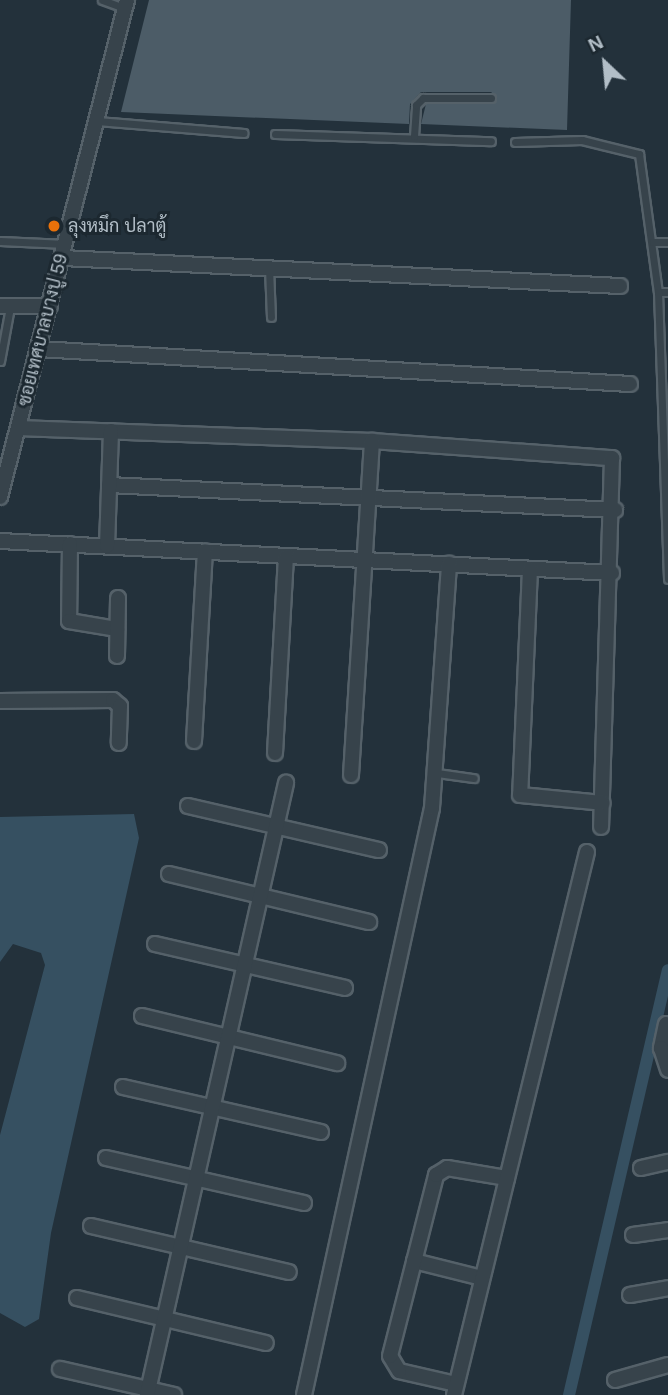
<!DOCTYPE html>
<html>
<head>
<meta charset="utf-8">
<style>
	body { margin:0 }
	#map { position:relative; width:668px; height:1395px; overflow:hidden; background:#23313b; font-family:Helvetica,Sarabun,sans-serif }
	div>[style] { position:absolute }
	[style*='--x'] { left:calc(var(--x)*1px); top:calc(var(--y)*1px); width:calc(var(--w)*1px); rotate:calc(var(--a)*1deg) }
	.water>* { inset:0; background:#365061 }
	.canal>* { height:12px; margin:-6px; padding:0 6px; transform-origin:6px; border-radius:6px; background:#365061 }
	.building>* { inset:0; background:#4c5c67 }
	.roads { filter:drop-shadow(2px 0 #556169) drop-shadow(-2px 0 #556169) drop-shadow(0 2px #556169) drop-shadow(0 -2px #556169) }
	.lane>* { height:7px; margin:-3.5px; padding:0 3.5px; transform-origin:3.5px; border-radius:3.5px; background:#37434b }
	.street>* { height:14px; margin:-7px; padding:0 7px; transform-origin:7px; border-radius:7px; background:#37434b }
	.dots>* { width:19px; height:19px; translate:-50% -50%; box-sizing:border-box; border:4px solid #1c2830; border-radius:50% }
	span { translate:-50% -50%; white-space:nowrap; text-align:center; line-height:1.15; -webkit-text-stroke:6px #1c2830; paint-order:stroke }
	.poi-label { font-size:18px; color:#b2bec7 }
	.left { translate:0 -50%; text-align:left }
	.street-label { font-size:18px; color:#b2bec7 }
	.north { position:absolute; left:570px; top:28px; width:70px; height:70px; -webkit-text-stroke:5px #1c2830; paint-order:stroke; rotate:334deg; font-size:19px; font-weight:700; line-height:28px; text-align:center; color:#b2bec7 }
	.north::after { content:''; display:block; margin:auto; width:24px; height:32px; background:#b2bec7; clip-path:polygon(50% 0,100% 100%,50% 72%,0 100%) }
</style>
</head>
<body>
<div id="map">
	<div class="water">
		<div style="clip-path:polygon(134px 814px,139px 838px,51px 1233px,39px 1319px,25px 1327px,0 1313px,0 1135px,45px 965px,41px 953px,13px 944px,0 962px,0 817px)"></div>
	</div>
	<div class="canal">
		<div style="--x:569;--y:1395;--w:436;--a:-76.9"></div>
	</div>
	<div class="building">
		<div style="clip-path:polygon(149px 0,571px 0,567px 130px,421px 124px,426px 104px,492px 104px,497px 97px,491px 92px,421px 92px,410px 104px,409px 124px,121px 112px)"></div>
	</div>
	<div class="roads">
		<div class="lane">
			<div style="--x:102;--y:0;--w:23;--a:20"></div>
			<div style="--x:97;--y:121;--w:147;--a:4.7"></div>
			<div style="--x:275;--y:134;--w:216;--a:1.9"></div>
			<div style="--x:414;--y:136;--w:31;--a:-86"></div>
			<div style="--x:416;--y:105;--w:10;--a:-45"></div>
			<div style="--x:423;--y:98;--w:68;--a:0"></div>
			<div style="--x:515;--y:142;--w:67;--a:-1.7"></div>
			<div style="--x:582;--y:140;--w:59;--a:13.8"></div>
			<div style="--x:639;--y:154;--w:139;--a:82.2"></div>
			<div style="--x:658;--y:292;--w:10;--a:0"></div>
			<div style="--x:0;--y:241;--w:66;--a:2.6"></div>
			<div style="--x:653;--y:242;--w:15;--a:0"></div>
			<div style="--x:269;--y:268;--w:49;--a:87.7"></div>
			<div style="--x:658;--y:292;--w:287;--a:88"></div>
			<div style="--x:0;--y:361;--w:55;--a:-79.5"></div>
			<div style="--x:437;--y:773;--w:37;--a:8"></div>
		</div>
		<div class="street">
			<div style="--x:63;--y:258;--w:558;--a:2.88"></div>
			<div style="--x:0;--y:306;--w:50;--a:0"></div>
			<div style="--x:39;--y:349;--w:592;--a:3.39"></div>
			<div style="--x:18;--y:428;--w:354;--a:2.1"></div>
			<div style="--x:372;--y:441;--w:241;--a:4.1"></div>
			<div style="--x:612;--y:458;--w:369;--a:91.7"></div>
			<div style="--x:109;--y:485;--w:507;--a:2.83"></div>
			<div style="--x:0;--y:497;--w:513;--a:-75.67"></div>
			<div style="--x:0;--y:541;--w:613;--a:2.99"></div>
			<div style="--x:70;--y:544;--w:77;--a:90.7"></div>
			<div style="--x:69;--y:621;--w:49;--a:9.5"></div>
			<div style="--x:107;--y:546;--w:115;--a:-88"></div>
			<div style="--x:530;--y:569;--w:226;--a:92.5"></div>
			<div style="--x:520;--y:795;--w:83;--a:5.5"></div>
			<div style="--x:117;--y:656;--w:58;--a:-89"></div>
			<div style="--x:0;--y:701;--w:113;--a:-0.5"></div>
			<div style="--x:113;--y:700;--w:9;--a:41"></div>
			<div style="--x:120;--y:706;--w:37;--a:92"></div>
			<div style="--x:194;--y:741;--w:190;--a:-86.7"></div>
			<div style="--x:275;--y:753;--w:197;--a:-86.8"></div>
			<div style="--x:351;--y:775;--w:335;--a:-86.4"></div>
			<div style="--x:188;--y:806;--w:196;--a:13"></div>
			<div style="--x:169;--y:874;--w:206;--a:13.5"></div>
			<div style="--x:155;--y:944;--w:195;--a:13"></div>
			<div style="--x:142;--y:1016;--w:201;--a:13.6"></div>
			<div style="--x:666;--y:1024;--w:25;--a:102"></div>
			<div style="--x:661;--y:1048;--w:23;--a:72"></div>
			<div style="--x:123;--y:1087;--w:203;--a:12.8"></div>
			<div style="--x:106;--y:1158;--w:203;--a:12.8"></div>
			<div style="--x:641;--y:1168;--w:28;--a:-13"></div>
			<div style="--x:91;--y:1226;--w:203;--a:13.1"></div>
			<div style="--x:633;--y:1235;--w:35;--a:-8"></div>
			<div style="--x:414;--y:1261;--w:70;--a:14"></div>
			<div style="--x:630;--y:1295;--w:39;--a:-10"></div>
			<div style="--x:77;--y:1298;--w:194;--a:13.4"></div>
			<div style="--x:60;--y:1369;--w:117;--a:12.8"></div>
			<div style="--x:615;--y:1380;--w:55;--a:-15.8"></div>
			<div style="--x:456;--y:1384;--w:58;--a:-167.2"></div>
			<div style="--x:399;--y:1371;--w:17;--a:-121"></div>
			<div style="--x:390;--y:1356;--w:187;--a:-75.7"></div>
			<div style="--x:436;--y:1175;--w:13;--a:-32"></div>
			<div style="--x:447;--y:1168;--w:61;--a:9.5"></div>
			<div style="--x:147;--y:1395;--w:628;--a:-77.2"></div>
			<div style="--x:304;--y:1395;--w:601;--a:-77.7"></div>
			<div style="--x:432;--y:808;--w:245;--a:-86"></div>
			<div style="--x:454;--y:1395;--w:559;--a:-76.24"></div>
		</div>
	</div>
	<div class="dots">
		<div style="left:54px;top:226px;background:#e8710a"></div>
	</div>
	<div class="poi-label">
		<span class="left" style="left:68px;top:226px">ลุงหมึก ปลาตู้</span>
	</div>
	<div class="street-label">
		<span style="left:43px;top:330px;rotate:-76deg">ซอยเทศบาลบางปู 59</span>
	</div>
	<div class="north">N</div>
</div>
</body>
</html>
